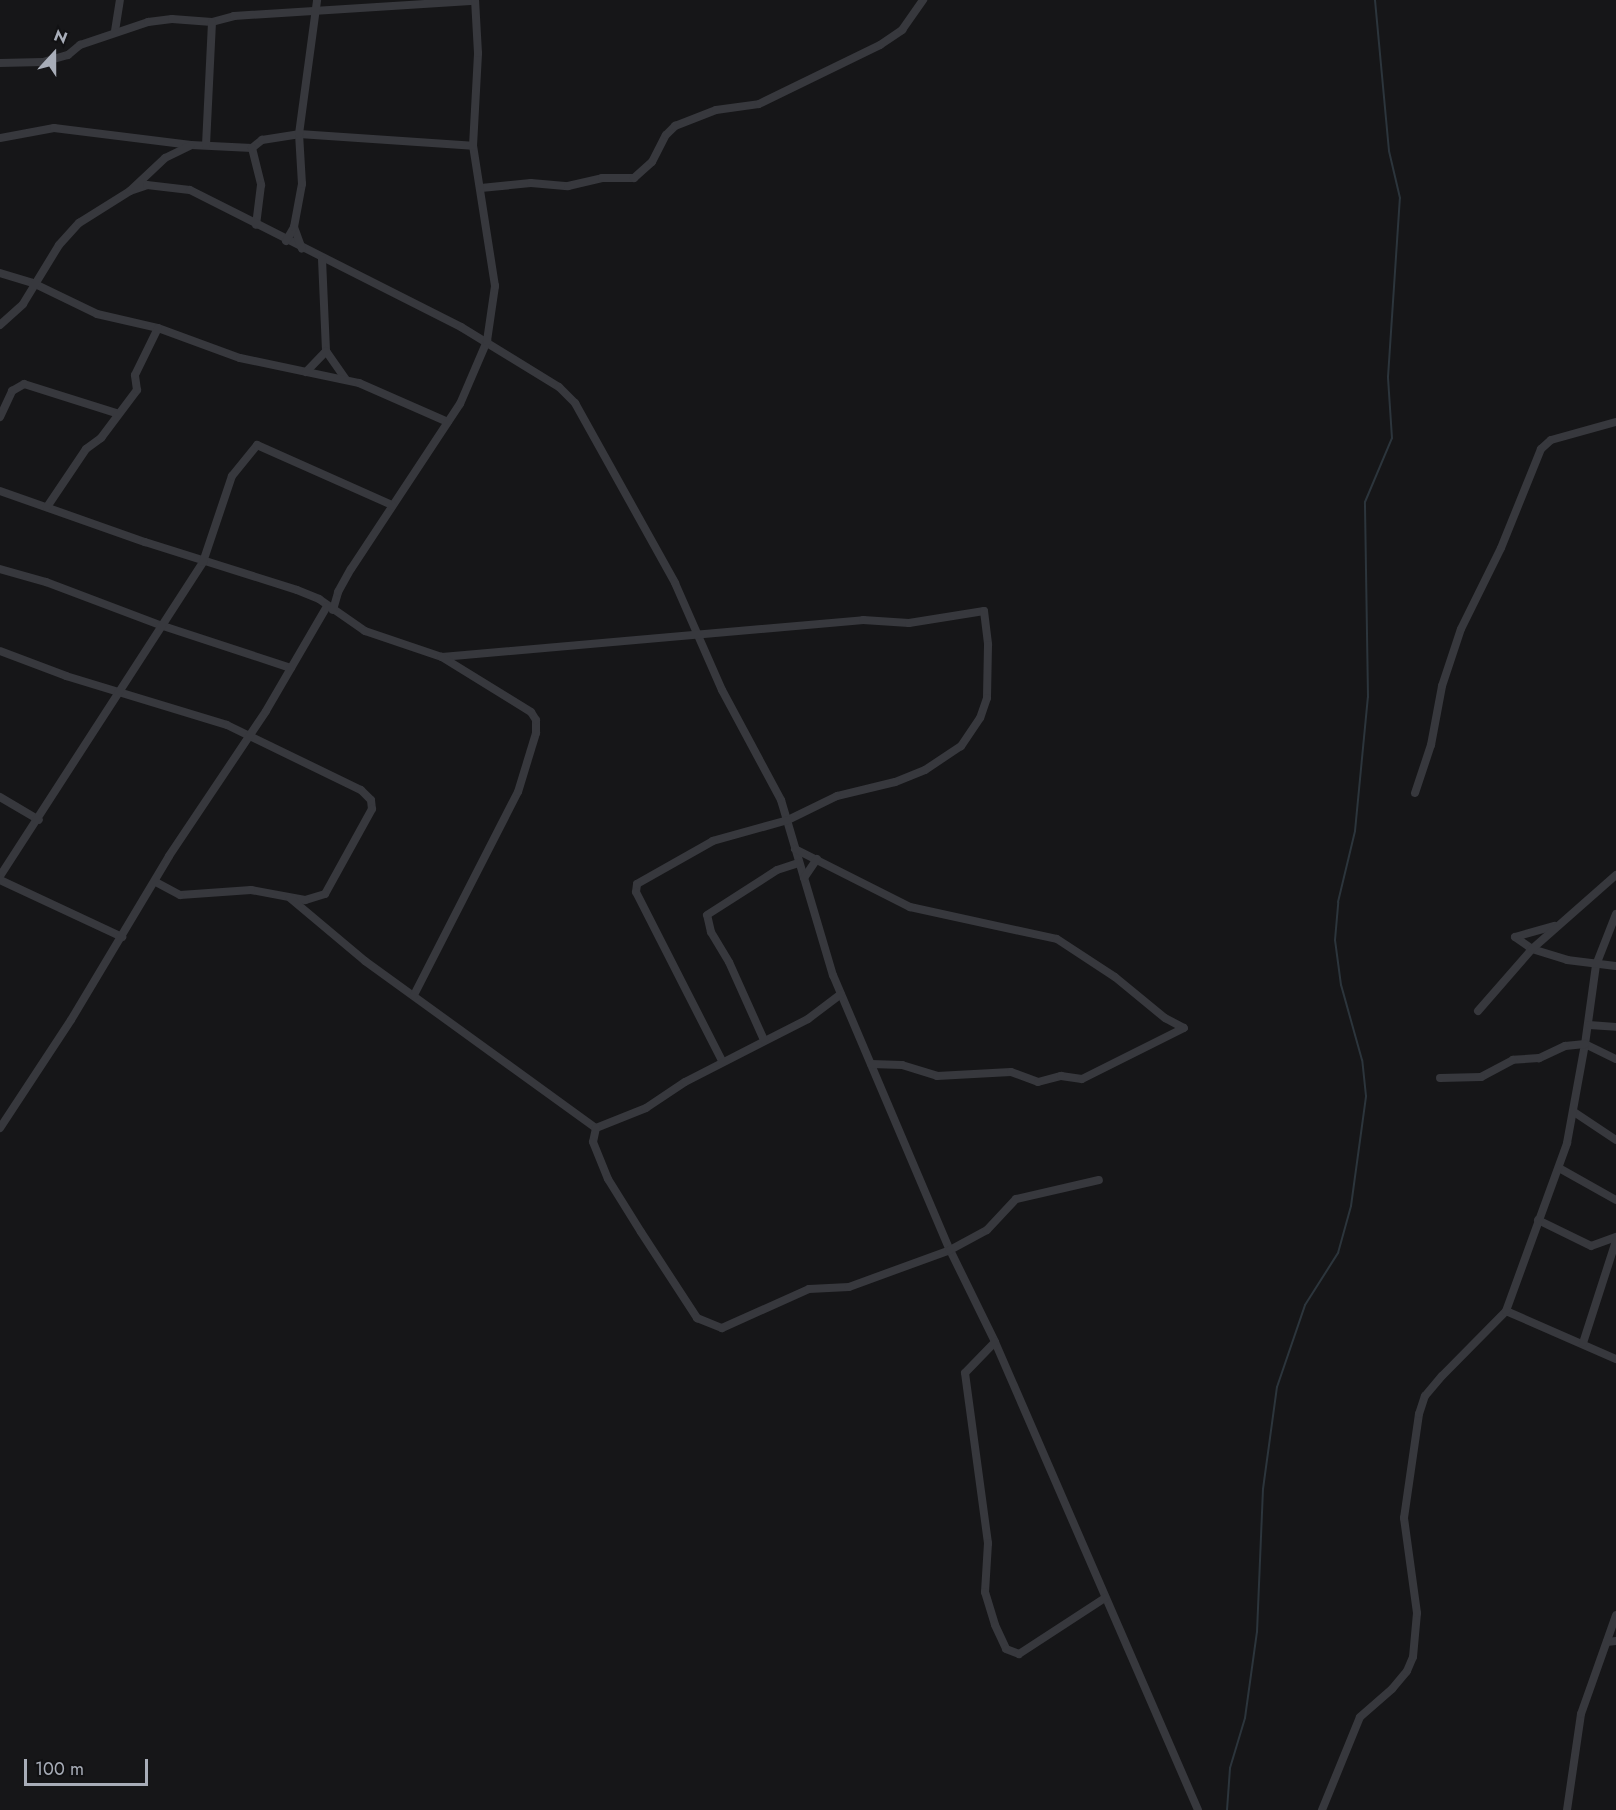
<!DOCTYPE html>
<html>
<head>
<meta charset="utf-8">
<style>
	body { margin:0 }
	#map { position:relative; width:1616px; height:1810px; overflow:hidden; background:#161618; font-family:Jost,sans-serif }
	div>[style] { position:absolute }
	[style*='--x'] { left:calc(var(--x)*1px); top:calc(var(--y)*1px); width:calc(var(--w)*1px); rotate:calc(var(--a)*1deg) }
	.stream>* { height:2px; margin:-1px; padding:0 1px; transform-origin:1px; border-radius:1px; background:#2c353c }
	.street>* { height:8px; margin:-4px; padding:0 4px; transform-origin:4px; border-radius:4px; background:#37383d }
	span { translate:-50% -50%; white-space:nowrap; text-align:center; line-height:1.15; -webkit-text-stroke:4.5px #111113; paint-order:stroke }
	.north { position:absolute; left:24px; top:24px; width:60px; height:60px; -webkit-text-stroke:4px #111113; paint-order:stroke; rotate:21deg; font-size:16px; font-weight:700; line-height:24px; text-align:center; color:#a8adb8 }
	.north::after { content:''; display:block; margin:auto; width:21px; height:27px; background:#a8adb8; clip-path:polygon(50% 0,100% 100%,50% 72%,0 100%) }
	.scale { position:absolute; left:24px; top:1759px; width:124px; height:27px; box-sizing:border-box; border:3px solid #a8adb8; border-top:0; padding-left:8px; font-size:18px; line-height:21px; white-space:nowrap; color:#a8adb8; -webkit-text-stroke:4px #111113; paint-order:stroke }
</style>
</head>
<body>
<div id="map">
	<div class="stream">
		<div style="--x:1227;--y:1810;--w:42;--a:-85.9"></div>
		<div style="--x:1230;--y:1768;--w:52;--a:-73.3"></div>
		<div style="--x:1245;--y:1718;--w:87;--a:-82.1"></div>
		<div style="--x:1257;--y:1632;--w:143;--a:-87.6"></div>
		<div style="--x:1263;--y:1489;--w:103;--a:-82.2"></div>
		<div style="--x:1277;--y:1387;--w:87;--a:-71.1"></div>
		<div style="--x:1305;--y:1305;--w:62;--a:-57.6"></div>
		<div style="--x:1338;--y:1253;--w:49;--a:-74.5"></div>
		<div style="--x:1351;--y:1206;--w:111;--a:-82.2"></div>
		<div style="--x:1366;--y:1096;--w:36;--a:-96"></div>
		<div style="--x:1362;--y:1060;--w:78;--a:-105.6"></div>
		<div style="--x:1341;--y:985;--w:45;--a:-97.6"></div>
		<div style="--x:1335;--y:940;--w:38;--a:-85"></div>
		<div style="--x:1338;--y:902;--w:73;--a:-76.5"></div>
		<div style="--x:1355;--y:831;--w:135;--a:-84.5"></div>
		<div style="--x:1368;--y:697;--w:195;--a:-90.9"></div>
		<div style="--x:1365;--y:502;--w:69;--a:-67.1"></div>
		<div style="--x:1392;--y:438;--w:61;--a:-93.8"></div>
		<div style="--x:1388;--y:377;--w:179;--a:-86.2"></div>
		<div style="--x:1400;--y:198;--w:48;--a:-103.2"></div>
		<div style="--x:1389;--y:151;--w:152;--a:-95.3"></div>
	</div>
	<div class="street">
		<div style="--x:115;--y:31;--w:31;--a:-81"></div>
		<div style="--x:0;--y:63;--w:43;--a:-1.3"></div>
		<div style="--x:43;--y:62;--w:26;--a:-16"></div>
		<div style="--x:68;--y:55;--w:16;--a:-40"></div>
		<div style="--x:80;--y:45;--w:72;--a:-18.7"></div>
		<div style="--x:148;--y:22;--w:24;--a:-7"></div>
		<div style="--x:172;--y:19;--w:40;--a:4.3"></div>
		<div style="--x:212;--y:22;--w:23;--a:-15"></div>
		<div style="--x:234;--y:16;--w:241;--a:-3.6"></div>
		<div style="--x:0;--y:138;--w:55;--a:-10.5"></div>
		<div style="--x:54;--y:128;--w:138;--a:7.1"></div>
		<div style="--x:191;--y:145;--w:61;--a:2.8"></div>
		<div style="--x:252;--y:148;--w:13;--a:-39"></div>
		<div style="--x:262;--y:140;--w:37;--a:-9"></div>
		<div style="--x:299;--y:134;--w:174;--a:3.9"></div>
		<div style="--x:206;--y:145;--w:123;--a:-87.2"></div>
		<div style="--x:252;--y:148;--w:38;--a:76"></div>
		<div style="--x:261;--y:185;--w:40;--a:97.1"></div>
		<div style="--x:481;--y:188;--w:50;--a:-5.7"></div>
		<div style="--x:531;--y:183;--w:37;--a:5"></div>
		<div style="--x:568;--y:186;--w:35;--a:-13"></div>
		<div style="--x:602;--y:178;--w:32;--a:0"></div>
		<div style="--x:634;--y:178;--w:24;--a:-42"></div>
		<div style="--x:652;--y:162;--w:30;--a:-63"></div>
		<div style="--x:666;--y:135;--w:13;--a:-45"></div>
		<div style="--x:675;--y:126;--w:44;--a:-21.3"></div>
		<div style="--x:716;--y:110;--w:43;--a:-7.9"></div>
		<div style="--x:759;--y:104;--w:135;--a:-26"></div>
		<div style="--x:880;--y:45;--w:27;--a:-34"></div>
		<div style="--x:902;--y:30;--w:37;--a:-55"></div>
		<div style="--x:130;--y:191;--w:18;--a:-19"></div>
		<div style="--x:147;--y:185;--w:43;--a:6.6"></div>
		<div style="--x:190;--y:190;--w:304;--a:26.8"></div>
		<div style="--x:461;--y:327;--w:115;--a:31.5"></div>
		<div style="--x:559;--y:387;--w:23;--a:45"></div>
		<div style="--x:575;--y:403;--w:206;--a:60.9"></div>
		<div style="--x:675;--y:583;--w:117;--a:66.3"></div>
		<div style="--x:722;--y:690;--w:125;--a:61.8"></div>
		<div style="--x:781;--y:800;--w:183;--a:73.5"></div>
		<div style="--x:833;--y:975;--w:299;--a:67"></div>
		<div style="--x:950;--y:1250;--w:102;--a:63.9"></div>
		<div style="--x:995;--y:1342;--w:510;--a:66.55"></div>
		<div style="--x:294;--y:227;--w:23;--a:70"></div>
		<div style="--x:286;--y:241;--w:16;--a:-60"></div>
		<div style="--x:294;--y:227;--w:44;--a:-79.5"></div>
		<div style="--x:302;--y:184;--w:50;--a:-93.4"></div>
		<div style="--x:299;--y:134;--w:135;--a:-82.3"></div>
		<div style="--x:322;--y:259;--w:92;--a:87.5"></div>
		<div style="--x:326;--y:351;--w:35;--a:55"></div>
		<div style="--x:0;--y:273;--w:34;--a:17"></div>
		<div style="--x:33;--y:283;--w:71;--a:25.8"></div>
		<div style="--x:97;--y:314;--w:63;--a:12.9"></div>
		<div style="--x:158;--y:328;--w:87;--a:20.1"></div>
		<div style="--x:240;--y:358;--w:122;--a:11.9"></div>
		<div style="--x:359;--y:383;--w:97;--a:23.7"></div>
		<div style="--x:0;--y:325;--w:31;--a:-42"></div>
		<div style="--x:23;--y:304;--w:69;--a:-58.6"></div>
		<div style="--x:59;--y:245;--w:30;--a:-48"></div>
		<div style="--x:79;--y:223;--w:60;--a:-32.1"></div>
		<div style="--x:130;--y:191;--w:48;--a:-43.3"></div>
		<div style="--x:165;--y:158;--w:28;--a:-26"></div>
		<div style="--x:306;--y:372;--w:29;--a:-46"></div>
		<div style="--x:0;--y:417;--w:29;--a:-65"></div>
		<div style="--x:12;--y:391;--w:14;--a:-30"></div>
		<div style="--x:24;--y:384;--w:96;--a:17.5"></div>
		<div style="--x:0;--y:491;--w:154;--a:19.4"></div>
		<div style="--x:145;--y:542;--w:159;--a:17.5"></div>
		<div style="--x:297;--y:590;--w:24;--a:22"></div>
		<div style="--x:319;--y:599;--w:56;--a:34.8"></div>
		<div style="--x:365;--y:631;--w:81;--a:18.7"></div>
		<div style="--x:442;--y:657;--w:423;--a:-5"></div>
		<div style="--x:863;--y:620;--w:46;--a:3.7"></div>
		<div style="--x:909;--y:623;--w:76;--a:-9.1"></div>
		<div style="--x:984;--y:611;--w:34;--a:83"></div>
		<div style="--x:988;--y:645;--w:53;--a:91.1"></div>
		<div style="--x:987;--y:698;--w:21;--a:109"></div>
		<div style="--x:980;--y:718;--w:34;--a:124"></div>
		<div style="--x:961;--y:746;--w:43;--a:146.3"></div>
		<div style="--x:925;--y:770;--w:32;--a:158"></div>
		<div style="--x:895;--y:782;--w:60;--a:166.4"></div>
		<div style="--x:837;--y:796;--w:55;--a:153.9"></div>
		<div style="--x:788;--y:820;--w:78;--a:164.4"></div>
		<div style="--x:713;--y:841;--w:87;--a:150.5"></div>
		<div style="--x:637;--y:884;--w:8;--a:97"></div>
		<div style="--x:636;--y:892;--w:190;--a:63"></div>
		<div style="--x:47;--y:507;--w:70;--a:-56.1"></div>
		<div style="--x:86;--y:449;--w:19;--a:-36"></div>
		<div style="--x:101;--y:438;--w:60;--a:-53.1"></div>
		<div style="--x:137;--y:390;--w:15;--a:-98"></div>
		<div style="--x:135;--y:375;--w:52;--a:-63.9"></div>
		<div style="--x:0;--y:569;--w:48;--a:15.8"></div>
		<div style="--x:46;--y:582;--w:122;--a:20.7"></div>
		<div style="--x:160;--y:625;--w:138;--a:18.2"></div>
		<div style="--x:333;--y:610;--w:19;--a:-74"></div>
		<div style="--x:338;--y:592;--w:26;--a:-61"></div>
		<div style="--x:351;--y:569;--w:198;--a:-56.6"></div>
		<div style="--x:460;--y:404;--w:69;--a:-66.8"></div>
		<div style="--x:487;--y:341;--w:56;--a:-81.7"></div>
		<div style="--x:495;--y:286;--w:142;--a:-98.9"></div>
		<div style="--x:473;--y:146;--w:93;--a:-86.9"></div>
		<div style="--x:478;--y:53;--w:53;--a:-93.2"></div>
		<div style="--x:0;--y:651;--w:71;--a:20.7"></div>
		<div style="--x:66;--y:676;--w:168;--a:16.9"></div>
		<div style="--x:227;--y:725;--w:149;--a:25.9"></div>
		<div style="--x:361;--y:790;--w:14;--a:45"></div>
		<div style="--x:371;--y:800;--w:9;--a:84"></div>
		<div style="--x:372;--y:809;--w:97;--a:118.9"></div>
		<div style="--x:325;--y:894;--w:21;--a:163"></div>
		<div style="--x:305;--y:900;--w:55;--a:-169.5"></div>
		<div style="--x:251;--y:890;--w:71;--a:176"></div>
		<div style="--x:180;--y:895;--w:27;--a:-152"></div>
		<div style="--x:1415;--y:793;--w:51;--a:-71.6"></div>
		<div style="--x:1431;--y:745;--w:60;--a:-79.4"></div>
		<div style="--x:1442;--y:686;--w:60;--a:-71.6"></div>
		<div style="--x:1461;--y:629;--w:90;--a:-63.7"></div>
		<div style="--x:1501;--y:548;--w:107;--a:-68"></div>
		<div style="--x:1541;--y:449;--w:13;--a:-42"></div>
		<div style="--x:1551;--y:440;--w:67;--a:-15.5"></div>
		<div style="--x:0;--y:797;--w:45;--a:30.5"></div>
		<div style="--x:795;--y:849;--w:129;--a:26.8"></div>
		<div style="--x:910;--y:907;--w:150;--a:12.3"></div>
		<div style="--x:1057;--y:939;--w:69;--a:33.2"></div>
		<div style="--x:1115;--y:977;--w:65;--a:39.4"></div>
		<div style="--x:1165;--y:1018;--w:21;--a:28"></div>
		<div style="--x:0;--y:876;--w:374;--a:-57.1"></div>
		<div style="--x:203;--y:562;--w:91;--a:-71.4"></div>
		<div style="--x:232;--y:476;--w:40;--a:-51"></div>
		<div style="--x:257;--y:445;--w:148;--a:24"></div>
		<div style="--x:804;--y:878;--w:23;--a:-56"></div>
		<div style="--x:0;--y:880;--w:135;--a:25"></div>
		<div style="--x:290;--y:898;--w:98;--a:40"></div>
		<div style="--x:365;--y:961;--w:285;--a:35.9"></div>
		<div style="--x:596;--y:1128;--w:54;--a:-21.8"></div>
		<div style="--x:646;--y:1108;--w:47;--a:-33.7"></div>
		<div style="--x:685;--y:1082;--w:138;--a:-27.1"></div>
		<div style="--x:808;--y:1019;--w:41;--a:-37.1"></div>
		<div style="--x:1616;--y:914;--w:55;--a:111.4"></div>
		<div style="--x:1596;--y:965;--w:80;--a:97.9"></div>
		<div style="--x:1585;--y:1044;--w:34;--a:26"></div>
		<div style="--x:1515;--y:937;--w:21;--a:35"></div>
		<div style="--x:1532;--y:949;--w:37;--a:17"></div>
		<div style="--x:1567;--y:960;--w:49;--a:7"></div>
		<div style="--x:1515;--y:937;--w:41;--a:-15.8"></div>
		<div style="--x:414;--y:995;--w:228;--a:-62.9"></div>
		<div style="--x:518;--y:792;--w:62;--a:-73"></div>
		<div style="--x:536;--y:733;--w:13;--a:-90"></div>
		<div style="--x:536;--y:720;--w:9;--a:-122"></div>
		<div style="--x:531;--y:712;--w:105;--a:-148.3"></div>
		<div style="--x:1478;--y:1011;--w:82;--a:-48.9"></div>
		<div style="--x:1532;--y:949;--w:112;--a:-41.4"></div>
		<div style="--x:1589;--y:1025;--w:27;--a:4"></div>
		<div style="--x:764;--y:1040;--w:85;--a:-114.2"></div>
		<div style="--x:729;--y:962;--w:35;--a:-121"></div>
		<div style="--x:711;--y:932;--w:17;--a:-103"></div>
		<div style="--x:707;--y:915;--w:83;--a:-32.7"></div>
		<div style="--x:777;--y:870;--w:23;--a:-18"></div>
		<div style="--x:871;--y:1064;--w:31;--a:2"></div>
		<div style="--x:902;--y:1065;--w:37;--a:17"></div>
		<div style="--x:937;--y:1076;--w:74;--a:-3.1"></div>
		<div style="--x:1011;--y:1072;--w:29;--a:20"></div>
		<div style="--x:1038;--y:1082;--w:24;--a:-15"></div>
		<div style="--x:1061;--y:1076;--w:21;--a:8"></div>
		<div style="--x:1082;--y:1079;--w:114;--a:-26.6"></div>
		<div style="--x:1574;--y:1112;--w:50;--a:33.7"></div>
		<div style="--x:0;--y:1128;--w:129;--a:-56.7"></div>
		<div style="--x:71;--y:1020;--w:191;--a:-59.1"></div>
		<div style="--x:169;--y:856;--w:174;--a:-56.2"></div>
		<div style="--x:266;--y:711;--w:121;--a:-59.8"></div>
		<div style="--x:596;--y:1128;--w:14;--a:102"></div>
		<div style="--x:593;--y:1142;--w:40;--a:68"></div>
		<div style="--x:608;--y:1179;--w:62;--a:58.1"></div>
		<div style="--x:641;--y:1232;--w:103;--a:56.9"></div>
		<div style="--x:697;--y:1318;--w:27;--a:22"></div>
		<div style="--x:722;--y:1328;--w:95;--a:-24.1"></div>
		<div style="--x:809;--y:1289;--w:40;--a:-2.9"></div>
		<div style="--x:849;--y:1287;--w:108;--a:-20.1"></div>
		<div style="--x:950;--y:1250;--w:42;--a:-28.4"></div>
		<div style="--x:987;--y:1230;--w:42;--a:-46.9"></div>
		<div style="--x:1016;--y:1199;--w:85;--a:-12.9"></div>
		<div style="--x:1559;--y:1168;--w:65;--a:29.3"></div>
		<div style="--x:1538;--y:1220;--w:59;--a:26.1"></div>
		<div style="--x:1591;--y:1246;--w:27;--a:-20"></div>
		<div style="--x:1506;--y:1311;--w:120;--a:23.6"></div>
		<div style="--x:995;--y:1342;--w:43;--a:134.1"></div>
		<div style="--x:965;--y:1373;--w:172;--a:82.3"></div>
		<div style="--x:988;--y:1543;--w:49;--a:93.5"></div>
		<div style="--x:985;--y:1592;--w:34;--a:73"></div>
		<div style="--x:995;--y:1625;--w:26;--a:65"></div>
		<div style="--x:1006;--y:1649;--w:14;--a:21"></div>
		<div style="--x:1019;--y:1654;--w:103;--a:-33.1"></div>
		<div style="--x:1583;--y:1343;--w:107;--a:-72.1"></div>
		<div style="--x:1607;--y:1642;--w:9;--a:-6"></div>
		<div style="--x:1322;--y:1810;--w:100;--a:-67.8"></div>
		<div style="--x:1360;--y:1717;--w:43;--a:-41.2"></div>
		<div style="--x:1392;--y:1689;--w:23;--a:-50"></div>
		<div style="--x:1407;--y:1671;--w:15;--a:-67"></div>
		<div style="--x:1413;--y:1657;--w:44;--a:-84.8"></div>
		<div style="--x:1417;--y:1613;--w:96;--a:-97.8"></div>
		<div style="--x:1404;--y:1518;--w:105;--a:-81.8"></div>
		<div style="--x:1419;--y:1414;--w:19;--a:-72"></div>
		<div style="--x:1425;--y:1396;--w:26;--a:-50"></div>
		<div style="--x:1442;--y:1376;--w:91;--a:-45.4"></div>
		<div style="--x:1506;--y:1311;--w:179;--a:-70"></div>
		<div style="--x:1567;--y:1143;--w:101;--a:-79.7"></div>
		<div style="--x:1585;--y:1044;--w:20;--a:174"></div>
		<div style="--x:1565;--y:1046;--w:29;--a:155"></div>
		<div style="--x:1539;--y:1058;--w:26;--a:176"></div>
		<div style="--x:1513;--y:1060;--w:36;--a:152"></div>
		<div style="--x:1481;--y:1077;--w:41;--a:178.6"></div>
		<div style="--x:1567;--y:1810;--w:97;--a:-81.7"></div>
		<div style="--x:1581;--y:1714;--w:105;--a:-70.5"></div>
	</div>
	<div class="north">N</div>
	<div class="scale">100 m</div>
</div>
</body>
</html>
